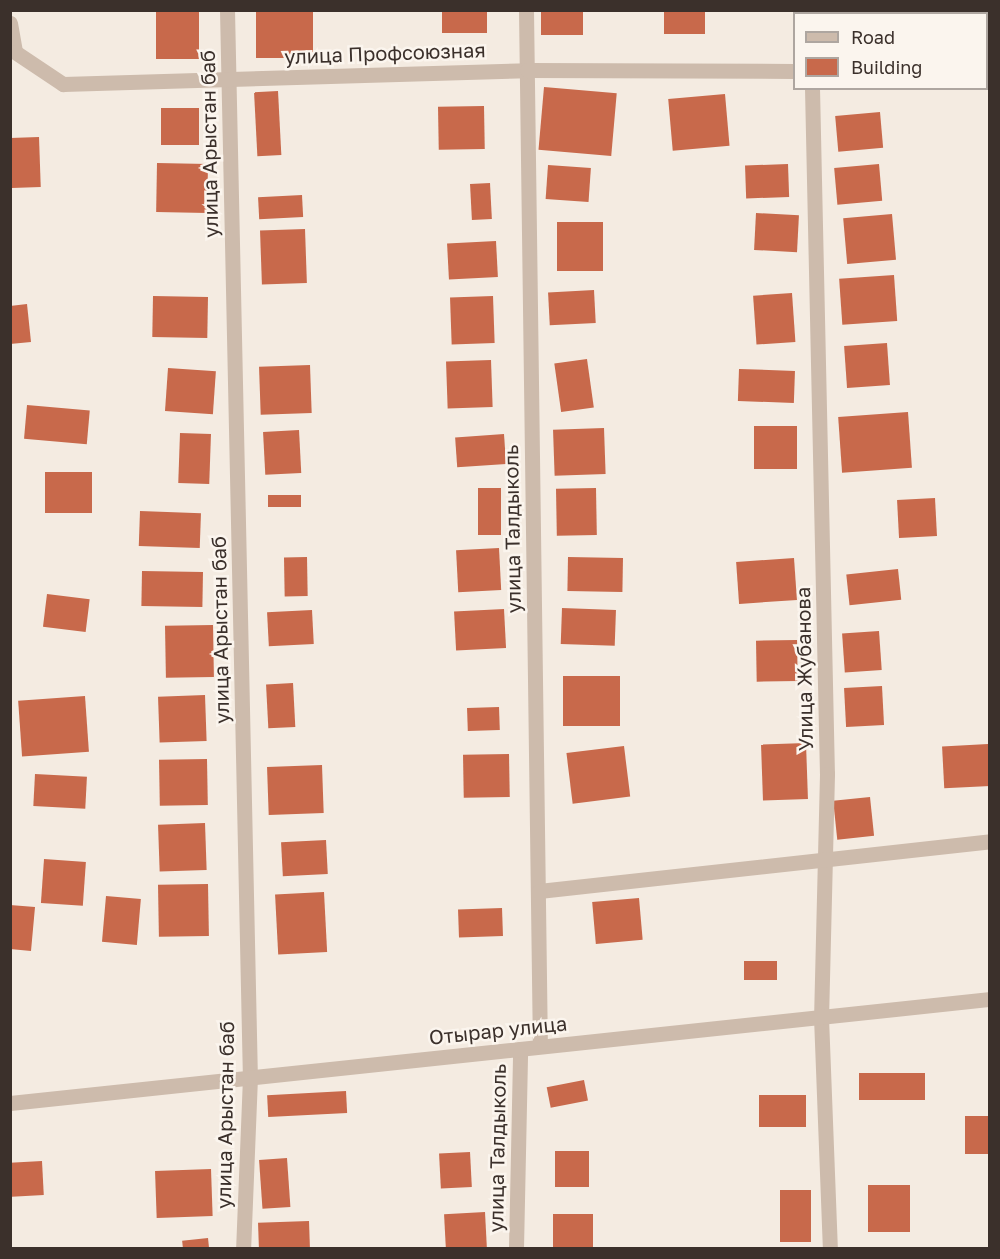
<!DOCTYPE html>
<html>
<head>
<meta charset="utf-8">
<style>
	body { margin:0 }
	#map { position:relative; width:1000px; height:1259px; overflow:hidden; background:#f4ebe1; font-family:"Golos Text",sans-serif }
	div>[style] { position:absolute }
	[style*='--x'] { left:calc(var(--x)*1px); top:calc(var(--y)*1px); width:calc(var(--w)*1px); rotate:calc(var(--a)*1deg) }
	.building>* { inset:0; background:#c8694b; transform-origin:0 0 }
	.minor>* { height:15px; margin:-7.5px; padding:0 7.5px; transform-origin:7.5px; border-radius:7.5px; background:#cdbbac }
	.tertiary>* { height:15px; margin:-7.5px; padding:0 7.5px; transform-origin:7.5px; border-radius:7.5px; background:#cdbbac }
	span { translate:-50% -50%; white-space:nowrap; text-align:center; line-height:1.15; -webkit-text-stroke:5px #fbf5ee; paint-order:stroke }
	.street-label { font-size:20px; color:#3b302b }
	.frame { position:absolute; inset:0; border:12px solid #3b302b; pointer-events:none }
	.legend { position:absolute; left:793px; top:12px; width:195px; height:78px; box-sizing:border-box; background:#fbf5ee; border:2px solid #aea6a0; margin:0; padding:8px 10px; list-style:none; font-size:18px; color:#3b302b }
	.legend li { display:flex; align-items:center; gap:12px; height:30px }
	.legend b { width:30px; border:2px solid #aea6a0 }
</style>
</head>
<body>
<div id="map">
	<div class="building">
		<div style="left:156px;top:10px;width:43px;height:49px"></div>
		<div style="left:256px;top:10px;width:57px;height:48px"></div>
		<div style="left:442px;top:10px;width:45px;height:23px"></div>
		<div style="left:541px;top:10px;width:42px;height:25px"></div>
		<div style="left:664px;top:10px;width:41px;height:24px"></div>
		<div style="left:852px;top:10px;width:36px;height:4px"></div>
		<div style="left:544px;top:87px;width:73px;height:63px;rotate:5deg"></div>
		<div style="left:278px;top:91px;width:64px;height:24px;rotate:87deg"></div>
		<div style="left:725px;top:94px;width:52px;height:57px;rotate:85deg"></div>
		<div style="left:484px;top:106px;width:43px;height:46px;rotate:89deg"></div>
		<div style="left:199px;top:108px;width:37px;height:38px;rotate:90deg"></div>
		<div style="left:880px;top:112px;width:36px;height:45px;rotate:85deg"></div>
		<div style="left:39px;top:137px;width:50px;height:29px;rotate:88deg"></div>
		<div style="left:157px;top:163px;width:51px;height:49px;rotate:1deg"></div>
		<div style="left:788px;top:164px;width:33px;height:43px;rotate:88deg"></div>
		<div style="left:879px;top:164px;width:37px;height:45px;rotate:85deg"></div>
		<div style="left:548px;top:165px;width:43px;height:34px;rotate:4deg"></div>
		<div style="left:490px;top:183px;width:36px;height:20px;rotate:87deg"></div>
		<div style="left:302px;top:195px;width:22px;height:44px;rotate:87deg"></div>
		<div style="left:756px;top:213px;width:43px;height:37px;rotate:3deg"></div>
		<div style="left:892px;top:214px;width:46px;height:49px;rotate:85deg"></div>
		<div style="left:557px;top:222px;width:46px;height:49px"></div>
		<div style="left:305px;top:229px;width:54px;height:45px;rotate:88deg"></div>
		<div style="left:496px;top:241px;width:36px;height:49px;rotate:87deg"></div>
		<div style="left:894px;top:275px;width:46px;height:55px;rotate:86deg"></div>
		<div style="left:594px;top:290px;width:33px;height:46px;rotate:87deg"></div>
		<div style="left:792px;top:293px;width:49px;height:39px;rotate:86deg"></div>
		<div style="left:153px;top:296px;width:55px;height:41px;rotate:1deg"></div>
		<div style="left:493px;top:296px;width:47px;height:43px;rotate:88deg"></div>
		<div style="clip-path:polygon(27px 304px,31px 342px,10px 344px,10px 306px)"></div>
		<div style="left:887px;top:343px;width:42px;height:43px;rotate:86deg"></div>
		<div style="left:587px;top:359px;width:49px;height:33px;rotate:82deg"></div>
		<div style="left:491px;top:360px;width:47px;height:45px;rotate:88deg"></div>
		<div style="left:310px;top:365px;width:48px;height:51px;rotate:88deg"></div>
		<div style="left:168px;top:368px;width:48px;height:43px;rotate:4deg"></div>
		<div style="left:739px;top:369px;width:56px;height:32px;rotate:2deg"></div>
		<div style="left:27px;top:405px;width:63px;height:34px;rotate:5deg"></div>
		<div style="left:908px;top:412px;width:56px;height:70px;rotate:86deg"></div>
		<div style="left:754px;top:426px;width:43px;height:43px"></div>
		<div style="left:604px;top:428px;width:46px;height:51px;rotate:88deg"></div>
		<div style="left:299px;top:430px;width:43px;height:36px;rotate:87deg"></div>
		<div style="left:180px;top:433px;width:31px;height:50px;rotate:2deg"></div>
		<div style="left:504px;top:434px;width:30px;height:49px;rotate:86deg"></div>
		<div style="left:45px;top:472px;width:47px;height:41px"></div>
		<div style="left:478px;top:488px;width:23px;height:47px"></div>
		<div style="left:596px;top:488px;width:47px;height:40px;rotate:89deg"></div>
		<div style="left:301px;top:495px;width:12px;height:33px;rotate:90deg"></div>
		<div style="left:935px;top:498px;width:38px;height:38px;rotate:87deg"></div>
		<div style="left:140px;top:511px;width:61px;height:35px;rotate:2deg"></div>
		<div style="left:499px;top:548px;width:42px;height:43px;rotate:87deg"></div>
		<div style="left:307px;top:557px;width:39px;height:23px;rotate:89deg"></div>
		<div style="left:568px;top:557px;width:55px;height:34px;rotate:1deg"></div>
		<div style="left:794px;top:558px;width:42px;height:58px;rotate:86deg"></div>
		<div style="left:898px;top:569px;width:31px;height:52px;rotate:84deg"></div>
		<div style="left:142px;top:571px;width:61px;height:35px;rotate:1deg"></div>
		<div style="left:47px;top:594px;width:43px;height:33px;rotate:7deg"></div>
		<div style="left:562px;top:608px;width:54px;height:36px;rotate:2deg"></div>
		<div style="left:504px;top:609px;width:39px;height:50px;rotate:87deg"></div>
		<div style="left:312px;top:610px;width:34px;height:45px;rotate:87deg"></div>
		<div style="left:213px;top:625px;width:52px;height:48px;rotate:89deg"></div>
		<div style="left:879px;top:631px;width:39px;height:37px;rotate:86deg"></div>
		<div style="left:797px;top:640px;width:41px;height:41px;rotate:89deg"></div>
		<div style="left:563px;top:676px;width:57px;height:50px"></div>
		<div style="left:293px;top:683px;width:44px;height:27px;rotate:87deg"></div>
		<div style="left:882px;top:686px;width:39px;height:38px;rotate:87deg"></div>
		<div style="left:205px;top:695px;width:46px;height:47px;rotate:88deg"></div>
		<div style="left:85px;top:696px;width:56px;height:67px;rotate:86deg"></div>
		<div style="left:499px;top:707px;width:23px;height:32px;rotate:88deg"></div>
		<div style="left:806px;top:743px;width:56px;height:45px;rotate:88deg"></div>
		<div style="left:988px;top:744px;width:42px;height:46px;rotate:87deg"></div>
		<div style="left:624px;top:746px;width:51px;height:58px;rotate:83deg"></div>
		<div style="left:509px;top:754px;width:43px;height:46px;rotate:89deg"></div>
		<div style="left:207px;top:759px;width:46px;height:48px;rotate:89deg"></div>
		<div style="left:322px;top:765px;width:48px;height:55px;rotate:88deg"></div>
		<div style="left:35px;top:774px;width:52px;height:32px;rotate:3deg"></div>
		<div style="left:870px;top:797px;width:39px;height:37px;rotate:84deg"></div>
		<div style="left:205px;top:823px;width:47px;height:47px;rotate:88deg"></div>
		<div style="left:326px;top:840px;width:34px;height:45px;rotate:87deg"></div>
		<div style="left:44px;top:859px;width:42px;height:44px;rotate:4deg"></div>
		<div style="left:208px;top:884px;width:52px;height:50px;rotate:89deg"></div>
		<div style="left:324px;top:892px;width:60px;height:49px;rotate:87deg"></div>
		<div style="left:106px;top:896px;width:35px;height:46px;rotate:5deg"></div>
		<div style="left:639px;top:898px;width:42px;height:47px;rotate:85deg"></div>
		<div style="clip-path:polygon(10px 905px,35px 907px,31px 951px,10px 949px)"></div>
		<div style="left:502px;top:908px;width:28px;height:44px;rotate:88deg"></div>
		<div style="left:744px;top:961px;width:33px;height:19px"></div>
		<div style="left:859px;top:1073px;width:66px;height:27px"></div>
		<div style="left:584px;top:1080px;width:21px;height:38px;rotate:79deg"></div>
		<div style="left:346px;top:1091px;width:22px;height:79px;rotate:87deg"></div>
		<div style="left:759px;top:1095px;width:47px;height:32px"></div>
		<div style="left:965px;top:1116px;width:25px;height:38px"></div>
		<div style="left:555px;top:1151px;width:34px;height:36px"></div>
		<div style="left:470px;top:1152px;width:35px;height:31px;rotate:87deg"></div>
		<div style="left:287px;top:1158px;width:49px;height:28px;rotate:86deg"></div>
		<div style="left:42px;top:1161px;width:34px;height:32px;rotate:87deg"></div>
		<div style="left:211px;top:1169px;width:47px;height:56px;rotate:88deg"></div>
		<div style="left:868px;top:1185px;width:42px;height:47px"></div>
		<div style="left:780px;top:1190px;width:31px;height:52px"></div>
		<div style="left:485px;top:1212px;width:36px;height:41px;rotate:87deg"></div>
		<div style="left:593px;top:1214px;width:34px;height:40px;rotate:90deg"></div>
		<div style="left:309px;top:1221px;width:27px;height:51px;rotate:88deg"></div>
		<div style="left:208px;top:1238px;width:10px;height:26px;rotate:84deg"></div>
	</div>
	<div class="minor">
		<div style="--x:227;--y:10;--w:1067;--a:88.77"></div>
		<div style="--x:250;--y:1077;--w:171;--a:92.3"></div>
		<div style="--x:526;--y:10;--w:1036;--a:89.23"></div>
		<div style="--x:810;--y:10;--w:4;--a:90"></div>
		<div style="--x:10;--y:23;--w:29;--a:80"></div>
		<div style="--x:15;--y:52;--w:58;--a:33.7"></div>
		<div style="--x:63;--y:84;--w:464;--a:-1.7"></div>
		<div style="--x:527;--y:70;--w:267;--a:0.2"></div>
		<div style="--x:986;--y:72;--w:4;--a:0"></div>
		<div style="--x:812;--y:88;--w:686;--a:88.75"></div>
		<div style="--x:827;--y:774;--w:243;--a:91.4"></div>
		<div style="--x:821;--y:1017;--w:231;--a:87.8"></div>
		<div style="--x:539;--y:891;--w:454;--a:-6.3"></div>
		<div style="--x:516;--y:1248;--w:199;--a:-88.8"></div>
	</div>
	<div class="tertiary">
		<div style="--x:10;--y:1103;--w:986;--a:-6.06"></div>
	</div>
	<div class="street-label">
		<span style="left:385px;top:53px;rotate:-2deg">улица Профсоюзная</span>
		<span style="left:209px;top:144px;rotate:-91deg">улица Арыстан баб</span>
		<span style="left:512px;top:529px;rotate:-91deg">улица Талдыколь</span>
		<span style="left:220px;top:630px;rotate:-91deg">улица Арыстан баб</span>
		<span style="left:804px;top:669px;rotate:-91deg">Улица Жубанова</span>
		<span style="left:498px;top:1030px;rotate:-6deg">Отырар улица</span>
		<span style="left:225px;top:1115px;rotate:-89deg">улица Арыстан баб</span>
		<span style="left:497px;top:1148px;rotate:-89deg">улица Талдыколь</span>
	</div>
	<div class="frame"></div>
	<ul class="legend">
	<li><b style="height:8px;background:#cdbbac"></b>Road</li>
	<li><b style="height:16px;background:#c8694b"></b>Building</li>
	</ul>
</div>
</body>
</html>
